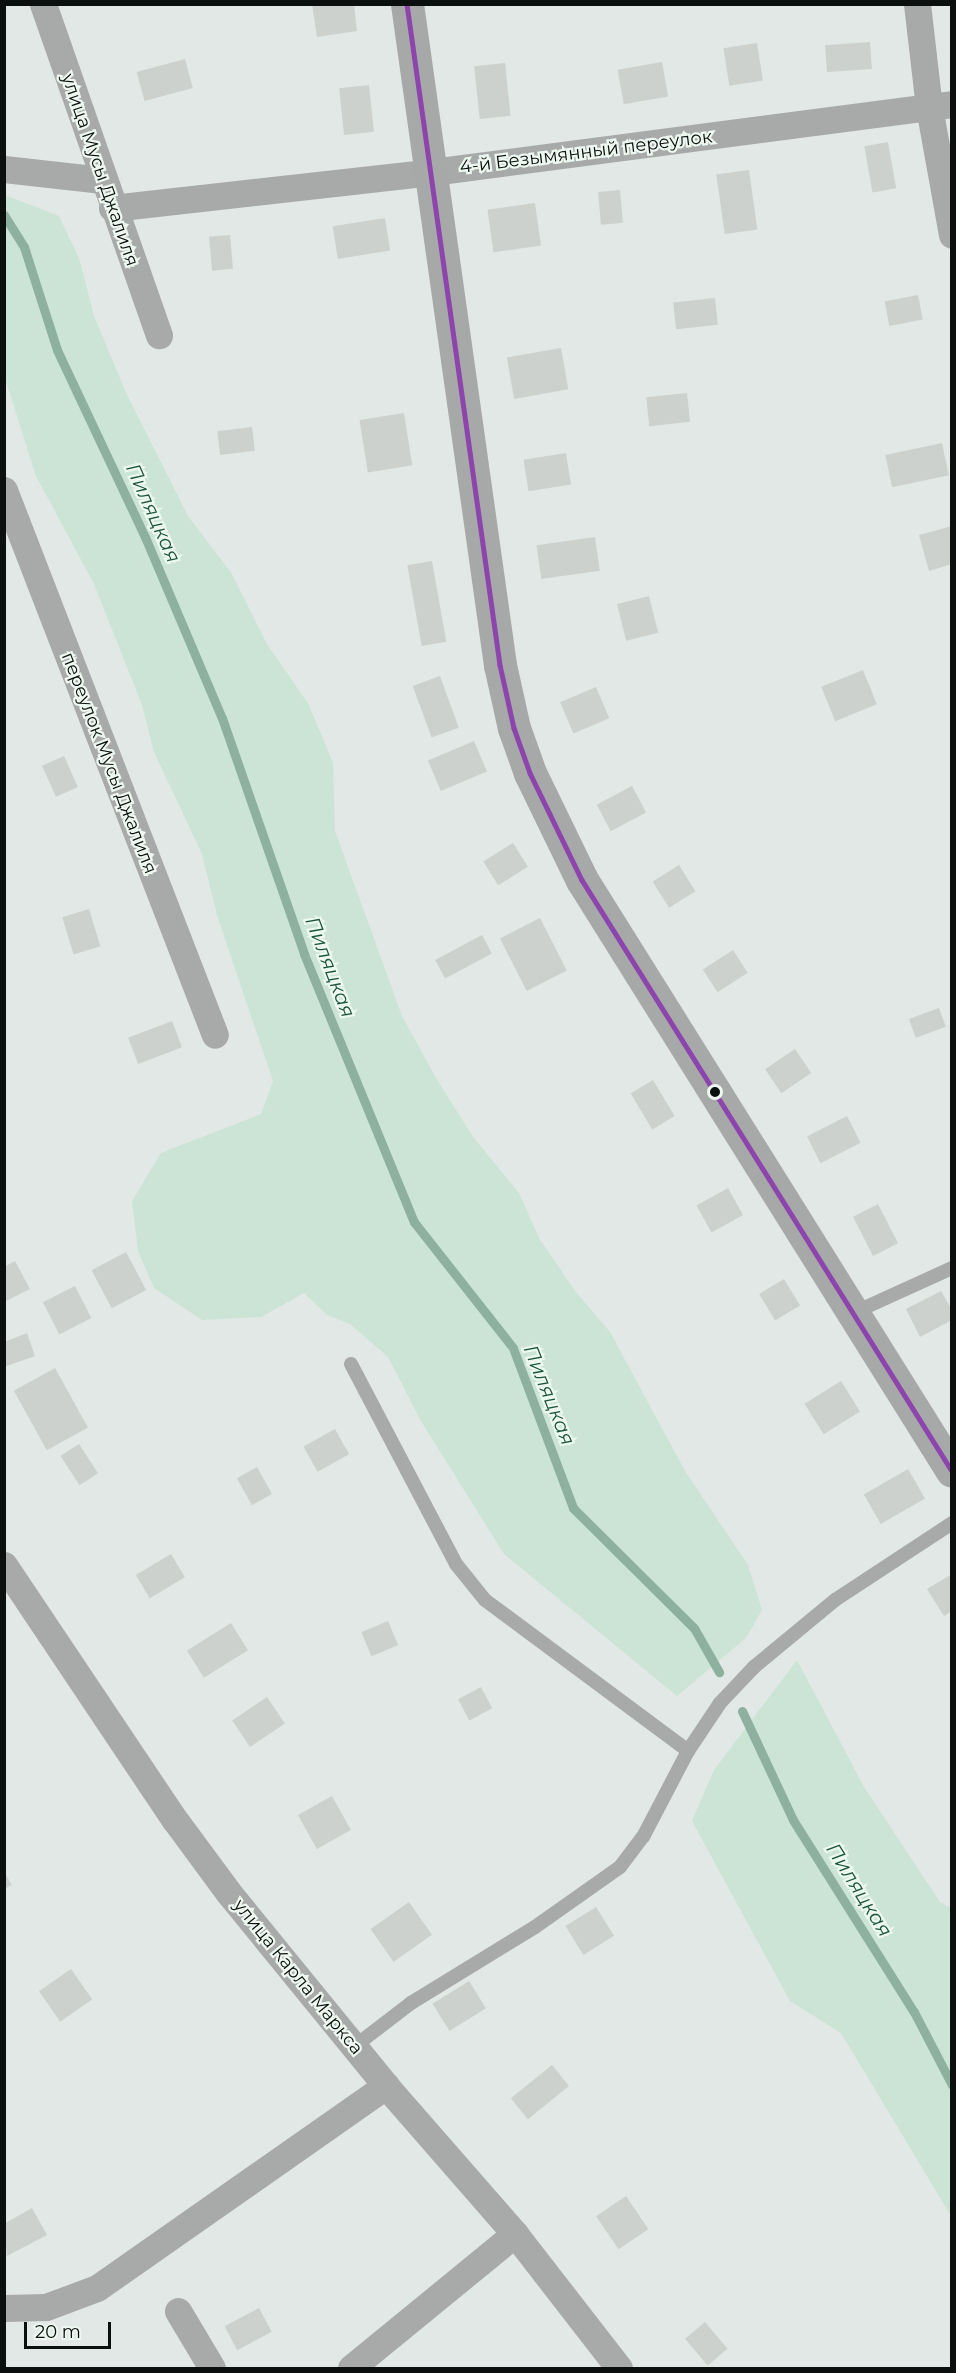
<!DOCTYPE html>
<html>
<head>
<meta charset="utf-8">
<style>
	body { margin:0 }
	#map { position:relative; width:956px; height:2373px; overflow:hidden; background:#e2e8e5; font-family:Montserrat,sans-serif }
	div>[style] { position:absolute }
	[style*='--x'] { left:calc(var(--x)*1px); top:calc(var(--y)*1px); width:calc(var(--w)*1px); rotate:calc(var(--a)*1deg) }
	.green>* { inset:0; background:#cbe4d6 }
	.stream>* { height:9px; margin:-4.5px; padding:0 4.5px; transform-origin:4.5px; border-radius:4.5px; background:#8db19e }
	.building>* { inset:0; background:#ccd1ce; transform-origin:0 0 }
	.lane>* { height:14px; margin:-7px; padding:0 7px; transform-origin:7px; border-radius:7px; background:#a8aaa9 }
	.street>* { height:27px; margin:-13.5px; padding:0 13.5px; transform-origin:13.5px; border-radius:13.5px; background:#a8aaa9 }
	.secondary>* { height:33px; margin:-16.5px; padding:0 16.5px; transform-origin:16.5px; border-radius:16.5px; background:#a6a9a8 }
	.bus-1>* { height:4.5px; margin:-2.25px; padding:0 2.25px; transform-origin:2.25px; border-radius:2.25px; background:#8e44ad }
	.dots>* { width:16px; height:16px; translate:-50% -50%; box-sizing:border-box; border:3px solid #edf8f1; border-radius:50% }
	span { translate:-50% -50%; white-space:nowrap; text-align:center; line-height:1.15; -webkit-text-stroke:4.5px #edf8f1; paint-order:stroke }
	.street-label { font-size:18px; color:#0b0f0d }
	.water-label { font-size:20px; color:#1c573d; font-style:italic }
	.frame { position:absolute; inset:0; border:6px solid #0b0f0d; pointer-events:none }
	.scale { position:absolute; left:24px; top:2322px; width:87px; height:27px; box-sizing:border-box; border:3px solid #0b0f0d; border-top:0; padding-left:8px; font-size:18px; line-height:21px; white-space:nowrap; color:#0b0f0d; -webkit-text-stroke:4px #edf8f1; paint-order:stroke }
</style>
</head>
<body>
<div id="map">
	<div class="green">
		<div style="clip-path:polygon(5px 195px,59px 216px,79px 258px,94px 316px,127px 395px,188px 516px,232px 574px,267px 644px,309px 705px,333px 763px,335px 831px,402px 1016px,436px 1078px,473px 1137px,519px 1193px,539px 1238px,575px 1291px,610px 1332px,685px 1471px,748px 1565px,762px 1610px,746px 1638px,677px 1696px,504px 1554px,421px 1421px,388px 1357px,350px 1324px,327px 1315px,304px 1293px,261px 1317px,202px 1320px,154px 1288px,138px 1251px,132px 1201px,161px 1153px,261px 1114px,273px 1081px,217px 915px,202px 854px,154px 752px,142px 705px,94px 584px,36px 476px,5px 378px)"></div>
		<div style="clip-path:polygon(797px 1660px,864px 1787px,940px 1902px,951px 1908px,951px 2216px,841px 2033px,790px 2001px,692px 1821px,714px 1770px)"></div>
	</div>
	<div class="stream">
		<div style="--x:4;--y:215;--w:38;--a:58"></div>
		<div style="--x:24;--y:247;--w:108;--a:72.2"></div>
		<div style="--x:57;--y:350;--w:207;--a:64.8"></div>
		<div style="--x:145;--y:537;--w:197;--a:67"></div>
		<div style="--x:222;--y:718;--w:250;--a:70.8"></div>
		<div style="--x:304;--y:954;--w:290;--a:67.7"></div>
		<div style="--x:414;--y:1222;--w:160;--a:51.8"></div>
		<div style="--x:513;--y:1348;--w:171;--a:69.4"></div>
		<div style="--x:573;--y:1508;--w:170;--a:44.8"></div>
		<div style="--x:694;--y:1628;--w:51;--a:60.4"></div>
		<div style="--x:742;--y:1711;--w:120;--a:64.9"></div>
		<div style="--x:793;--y:1820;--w:227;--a:57.8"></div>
		<div style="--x:914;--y:2012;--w:82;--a:62.5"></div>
	</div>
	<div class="building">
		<div style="clip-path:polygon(312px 4px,354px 4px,357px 31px,317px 37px)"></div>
		<div style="left:870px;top:42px;width:27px;height:45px;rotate:86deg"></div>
		<div style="left:757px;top:43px;width:38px;height:34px;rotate:81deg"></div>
		<div style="left:185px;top:59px;width:30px;height:50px;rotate:75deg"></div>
		<div style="left:662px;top:62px;width:35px;height:45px;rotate:80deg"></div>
		<div style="left:505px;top:63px;width:53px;height:31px;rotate:84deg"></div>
		<div style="left:369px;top:85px;width:47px;height:30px;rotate:84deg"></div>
		<div style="left:888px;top:142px;width:47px;height:24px;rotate:80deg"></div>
		<div style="left:749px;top:170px;width:60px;height:33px;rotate:82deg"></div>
		<div style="left:620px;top:190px;width:33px;height:22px;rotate:85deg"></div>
		<div style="left:535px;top:203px;width:43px;height:48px;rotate:82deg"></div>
		<div style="left:385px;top:218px;width:33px;height:53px;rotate:81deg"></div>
		<div style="left:230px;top:235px;width:34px;height:21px;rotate:85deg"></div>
		<div style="left:918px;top:295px;width:25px;height:34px;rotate:79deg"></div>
		<div style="left:715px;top:298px;width:27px;height:42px;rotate:84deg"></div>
		<div style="left:561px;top:348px;width:42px;height:55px;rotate:80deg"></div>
		<div style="left:687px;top:393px;width:29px;height:41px;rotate:84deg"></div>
		<div style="left:404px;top:413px;width:53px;height:45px;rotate:81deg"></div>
		<div style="left:252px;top:427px;width:24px;height:35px;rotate:83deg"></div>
		<div style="left:942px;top:443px;width:33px;height:58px;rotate:78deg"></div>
		<div style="left:566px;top:453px;width:32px;height:43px;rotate:81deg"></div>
		<div style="clip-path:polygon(952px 526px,952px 564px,929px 571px,919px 535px)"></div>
		<div style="left:595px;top:537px;width:34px;height:59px;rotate:82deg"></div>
		<div style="left:432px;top:561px;width:82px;height:25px;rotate:80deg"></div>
		<div style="left:649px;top:596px;width:38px;height:33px;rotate:76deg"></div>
		<div style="left:863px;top:670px;width:37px;height:45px;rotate:68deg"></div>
		<div style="left:440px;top:676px;width:55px;height:29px;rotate:70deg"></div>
		<div style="left:596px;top:687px;width:34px;height:39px;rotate:67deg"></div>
		<div style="left:474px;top:741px;width:33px;height:50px;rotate:67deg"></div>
		<div style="left:64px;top:756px;width:34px;height:24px;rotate:66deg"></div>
		<div style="left:632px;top:786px;width:30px;height:40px;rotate:62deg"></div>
		<div style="left:513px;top:843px;width:28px;height:35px;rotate:58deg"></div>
		<div style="left:679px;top:865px;width:31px;height:31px;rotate:58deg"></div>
		<div style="left:89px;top:909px;width:39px;height:28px;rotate:73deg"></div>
		<div style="left:540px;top:918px;width:59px;height:45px;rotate:63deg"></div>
		<div style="left:482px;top:935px;width:21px;height:53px;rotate:62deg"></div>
		<div style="left:733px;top:950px;width:27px;height:36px;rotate:57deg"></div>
		<div style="left:939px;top:1008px;width:20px;height:32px;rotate:70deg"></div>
		<div style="left:172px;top:1021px;width:28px;height:47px;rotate:69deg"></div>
		<div style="left:795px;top:1049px;width:29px;height:36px;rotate:56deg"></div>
		<div style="left:653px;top:1080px;width:42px;height:26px;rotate:59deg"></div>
		<div style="left:847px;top:1116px;width:30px;height:45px;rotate:63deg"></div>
		<div style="left:728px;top:1188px;width:31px;height:36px;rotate:61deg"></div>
		<div style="left:878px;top:1204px;width:44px;height:28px;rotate:63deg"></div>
		<div style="left:126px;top:1252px;width:43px;height:39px;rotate:62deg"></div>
		<div style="clip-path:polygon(15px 1261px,30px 1289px,4px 1302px,4px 1267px)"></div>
		<div style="left:784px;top:1279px;width:31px;height:29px;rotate:59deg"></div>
		<div style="left:75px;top:1286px;width:36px;height:36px;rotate:63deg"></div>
		<div style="clip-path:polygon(941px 1291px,952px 1310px,952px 1320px,920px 1337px,906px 1309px)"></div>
		<div style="clip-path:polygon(27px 1333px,35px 1356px,4px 1367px,4px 1342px)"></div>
		<div style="left:55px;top:1368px;width:68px;height:47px;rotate:61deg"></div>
		<div style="left:841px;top:1381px;width:36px;height:43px;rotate:58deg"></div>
		<div style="left:335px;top:1429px;width:29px;height:36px;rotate:61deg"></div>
		<div style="left:79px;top:1444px;width:35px;height:22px;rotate:57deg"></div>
		<div style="left:257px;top:1467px;width:31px;height:23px;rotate:61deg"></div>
		<div style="left:908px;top:1469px;width:34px;height:51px;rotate:60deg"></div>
		<div style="left:171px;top:1554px;width:27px;height:41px;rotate:59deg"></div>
		<div style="clip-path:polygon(952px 1574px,952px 1611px,944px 1616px,927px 1589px)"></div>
		<div style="left:388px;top:1621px;width:26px;height:29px;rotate:67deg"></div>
		<div style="left:231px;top:1623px;width:32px;height:52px;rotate:58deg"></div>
		<div style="left:481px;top:1687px;width:24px;height:26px;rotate:62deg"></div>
		<div style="left:267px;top:1697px;width:32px;height:42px;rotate:56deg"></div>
		<div style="left:332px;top:1796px;width:39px;height:39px;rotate:61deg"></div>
		<div style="clip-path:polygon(4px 1872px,12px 1885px,4px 1889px)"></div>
		<div style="left:409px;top:1902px;width:40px;height:47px;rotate:55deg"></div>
		<div style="left:596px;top:1907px;width:34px;height:36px;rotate:58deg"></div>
		<div style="left:71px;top:1969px;width:37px;height:39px;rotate:55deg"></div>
		<div style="left:469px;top:1981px;width:32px;height:43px;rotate:58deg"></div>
		<div style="left:552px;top:2065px;width:27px;height:53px;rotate:51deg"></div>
		<div style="left:626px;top:2196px;width:40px;height:36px;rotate:56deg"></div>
		<div style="clip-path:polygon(32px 2208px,47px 2235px,7px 2256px,4px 2224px)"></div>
		<div style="left:259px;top:2308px;width:27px;height:39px;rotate:62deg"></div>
		<div style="left:705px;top:2322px;width:35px;height:26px;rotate:50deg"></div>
	</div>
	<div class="lane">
		<div style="--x:853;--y:1313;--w:109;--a:-24.4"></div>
		<div style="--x:351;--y:1364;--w:226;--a:62.3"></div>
		<div style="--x:456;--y:1564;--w:46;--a:51.1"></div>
		<div style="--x:485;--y:1600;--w:253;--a:36.6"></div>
		<div style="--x:355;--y:2046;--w:71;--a:-37.5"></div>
		<div style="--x:411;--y:2003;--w:145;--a:-31.5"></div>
		<div style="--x:535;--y:1927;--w:104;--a:-35.2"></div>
		<div style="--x:620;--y:1867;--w:38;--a:-53"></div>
		<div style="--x:643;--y:1837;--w:97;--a:-62.4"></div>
		<div style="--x:688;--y:1751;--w:58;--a:-56.3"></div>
		<div style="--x:720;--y:1703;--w:50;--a:-46.6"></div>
		<div style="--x:754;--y:1667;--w:105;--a:-39.6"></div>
		<div style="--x:835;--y:1600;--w:140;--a:-33.3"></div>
	</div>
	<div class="street">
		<div style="--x:43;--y:4;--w:351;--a:70.7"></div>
		<div style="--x:917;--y:4;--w:104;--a:83.4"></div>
		<div style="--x:929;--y:107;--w:130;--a:79.8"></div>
		<div style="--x:4;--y:169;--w:99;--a:6.4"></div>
		<div style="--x:112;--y:208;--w:322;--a:-6.4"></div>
		<div style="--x:432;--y:172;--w:524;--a:-7.45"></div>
		<div style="--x:4;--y:490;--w:584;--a:68.84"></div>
		<div style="--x:4;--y:1565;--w:307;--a:56.2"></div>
		<div style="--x:175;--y:1820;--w:89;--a:53.6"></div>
		<div style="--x:228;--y:1892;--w:250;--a:50.8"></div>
		<div style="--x:386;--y:2086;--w:196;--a:48.9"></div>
		<div style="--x:515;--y:2234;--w:170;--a:52.2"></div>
		<div style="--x:4;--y:2308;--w:42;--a:-1.4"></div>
		<div style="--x:46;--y:2307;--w:54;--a:-20.4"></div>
		<div style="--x:97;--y:2288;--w:353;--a:-35"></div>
		<div style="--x:178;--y:2311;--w:66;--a:59.2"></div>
		<div style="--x:351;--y:2368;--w:212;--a:-39.3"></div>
	</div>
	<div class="secondary">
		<div style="--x:407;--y:4;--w:668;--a:81.99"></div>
		<div style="--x:500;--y:665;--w:65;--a:77.5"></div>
		<div style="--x:514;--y:728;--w:48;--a:70.4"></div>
		<div style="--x:530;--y:773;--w:119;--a:64.1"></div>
		<div style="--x:582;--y:880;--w:697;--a:57.95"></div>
	</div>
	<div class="bus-1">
		<div style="--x:407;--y:4;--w:668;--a:81.99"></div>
		<div style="--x:500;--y:665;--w:65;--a:77.5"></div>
		<div style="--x:514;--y:728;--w:48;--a:70.4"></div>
		<div style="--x:530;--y:773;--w:119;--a:64.1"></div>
		<div style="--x:582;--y:880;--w:697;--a:57.95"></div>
	</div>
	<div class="dots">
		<div style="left:715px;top:1092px;background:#0b0f0d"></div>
	</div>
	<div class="street-label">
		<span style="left:586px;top:152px;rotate:-7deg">4-й Безымянный переулок</span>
		<span style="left:100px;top:170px;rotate:71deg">улица Мусы Джалиля</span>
		<span style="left:109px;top:763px;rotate:69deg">переулок Мусы Джалиля</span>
		<span style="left:298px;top:1977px;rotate:51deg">улица Карла Маркса</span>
	</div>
	<div class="water-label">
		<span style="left:153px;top:513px;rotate:66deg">Пиляцкая</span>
		<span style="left:330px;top:967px;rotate:69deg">Пиляцкая</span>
		<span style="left:549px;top:1395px;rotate:68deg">Пиляцкая</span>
		<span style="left:859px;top:1890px;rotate:58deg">Пиляцкая</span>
	</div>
	<div class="frame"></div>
	<div class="scale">20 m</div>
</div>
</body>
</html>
